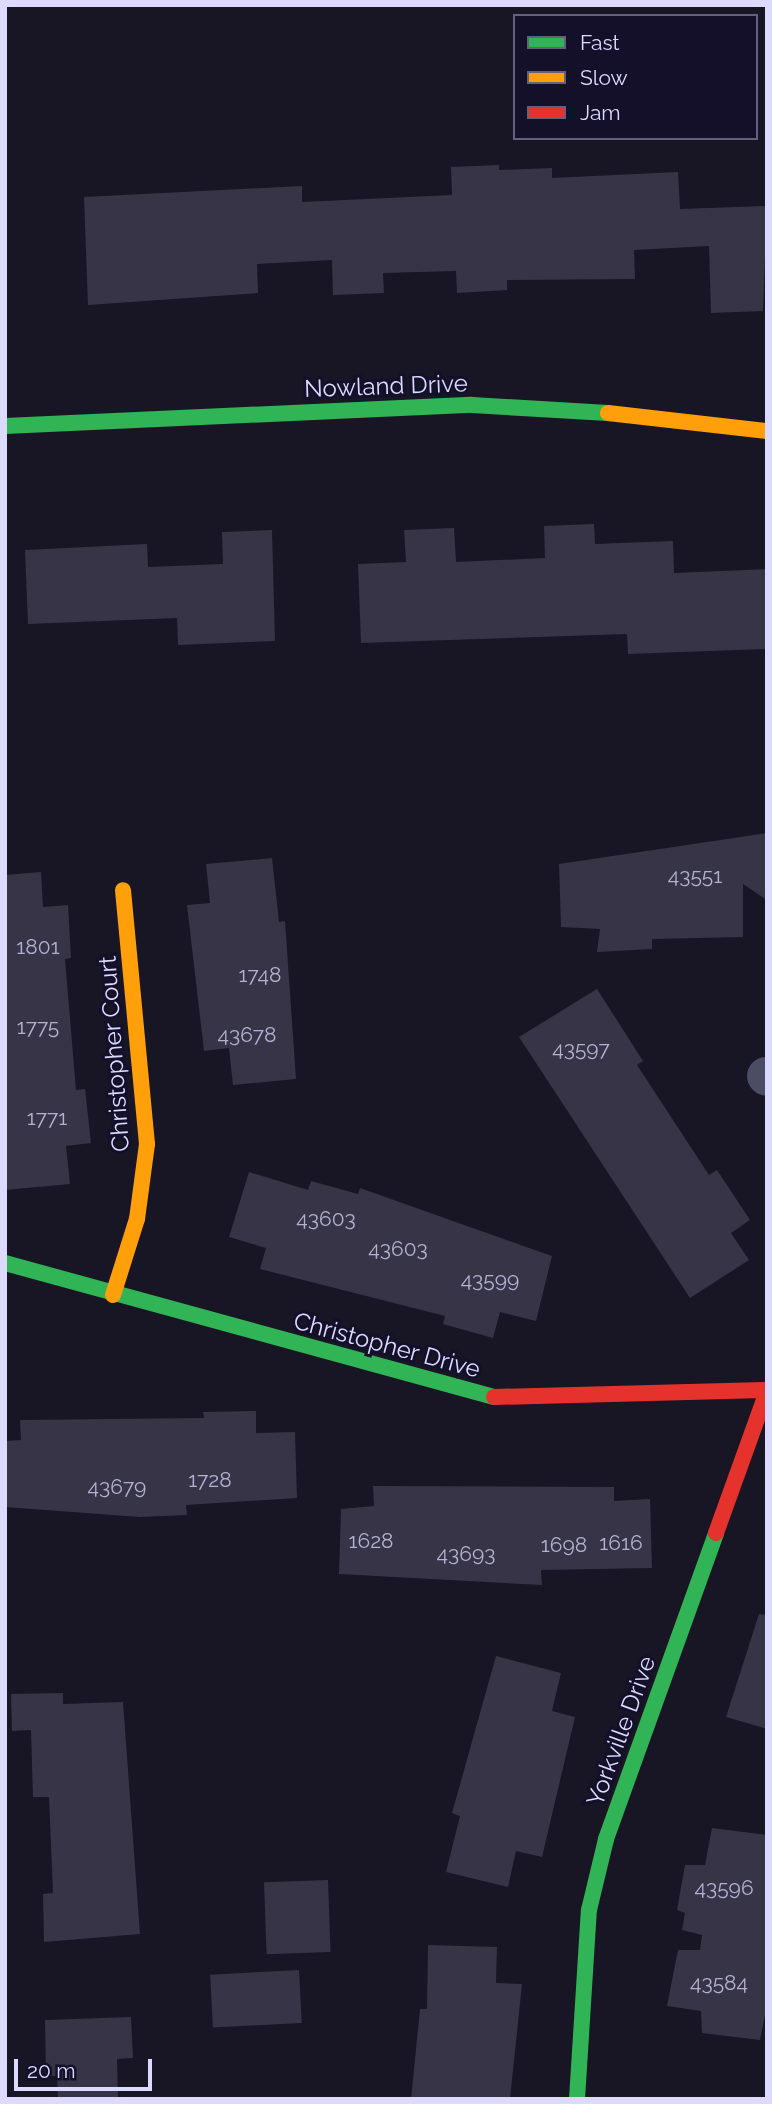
<!DOCTYPE html>
<html>
<head>
<meta charset="utf-8">
<style>
	body { margin:0 }
	#map { position:relative; width:772px; height:2104px; overflow:hidden; background:#181624; font-family:Raleway,sans-serif }
	div>[style] { position:absolute }
	[style*='--x'] { left:calc(var(--x)*1px); top:calc(var(--y)*1px); width:calc(var(--w)*1px); rotate:calc(var(--a)*1deg) }
	.building>* { inset:0; background:#363446; transform-origin:0 0 }
	.street>* { height:38px; margin:-19px; padding:0 19px; transform-origin:19px; border-radius:19px; background:#4c4c65 }
	.fast>* { height:16px; margin:-8px; padding:0 8px; transform-origin:8px; border-radius:8px; background:#30b455 }
	.slow>* { height:16px; margin:-8px; padding:0 8px; transform-origin:8px; border-radius:8px; background:#ff9f0a }
	.jam>* { height:16px; margin:-8px; padding:0 8px; transform-origin:8px; border-radius:8px; background:#e5322d }
	span { translate:-50% -50%; white-space:nowrap; text-align:center; line-height:1.15; -webkit-text-stroke:6px #14102a; paint-order:stroke }
	.number-label { font-size:21px; color:#b3b0d1 }
	.number-label span { -webkit-text-stroke-width:0 }
	.street-label { font-size:24px; color:#dddaff }
	.frame { position:absolute; inset:0; border:7px solid #dddaff; pointer-events:none }
	.legend { position:absolute; left:513px; top:14px; width:245px; height:126px; box-sizing:border-box; background:#14102a; border:2px solid #64617f; margin:0; padding:9px 12px; list-style:none; font-size:21px; color:#dddaff }
	.legend li { display:flex; align-items:center; gap:14px; height:35px }
	.legend b { width:35px; border:2px solid #64617f }
	.scale { position:absolute; left:14px; top:2059px; width:138px; height:32px; box-sizing:border-box; border:4px solid #dddaff; border-top:0; padding-left:9px; font-size:21px; line-height:24px; white-space:nowrap; color:#dddaff; -webkit-text-stroke:5px #14102a; paint-order:stroke }
</style>
</head>
<body>
<div id="map">
	<div class="building">
		<div style="clip-path:polygon(499px 165px,499px 170px,552px 168px,552px 178px,678px 172px,680px 209px,767px 206px,763px 311px,711px 313px,709px 246px,634px 250px,635px 279px,507px 280px,507px 290px,457px 293px,456px 271px,383px 273px,384px 293px,333px 295px,332px 260px,257px 264px,258px 293px,88px 305px,84px 197px,302px 186px,302px 202px,452px 195px,451px 167px)"></div>
		<div style="clip-path:polygon(594px 524px,595px 544px,673px 541px,674px 573px,767px 569px,767px 649px,628px 654px,627px 634px,361px 643px,358px 564px,406px 562px,404px 530px,454px 528px,456px 562px,545px 558px,544px 526px)"></div>
		<div style="clip-path:polygon(272px 530px,275px 641px,178px 645px,177px 618px,28px 624px,25px 550px,147px 544px,148px 567px,223px 564px,222px 532px)"></div>
		<div style="clip-path:polygon(767px 833px,767px 900px,743px 884px,743px 937px,652px 939px,652px 949px,597px 952px,600px 929px,561px 927px,559px 864px)"></div>
		<div style="clip-path:polygon(272px 858px,279px 922px,285px 921px,296px 1079px,233px 1085px,229px 1048px,204px 1051px,187px 905px,210px 903px,206px 864px)"></div>
		<div style="clip-path:polygon(41px 872px,43px 907px,68px 905px,71px 958px,65px 959px,76px 1090px,85px 1089px,91px 1143px,66px 1146px,70px 1184px,5px 1190px,5px 875px)"></div>
		<div style="clip-path:polygon(597px 989px,643px 1061px,637px 1065px,709px 1175px,717px 1170px,750px 1220px,731px 1233px,749px 1260px,690px 1298px,519px 1037px)"></div>
		<div style="clip-path:polygon(249px 1172px,308px 1190px,311px 1181px,358px 1194px,360px 1188px,552px 1256px,536px 1321px,500px 1312px,493px 1338px,443px 1324px,445px 1316px,260px 1269px,266px 1248px,229px 1237px)"></div>
		<div style="clip-path:polygon(256px 1411px,256px 1433px,295px 1432px,297px 1498px,186px 1505px,187px 1515px,140px 1517px,5px 1507px,5px 1441px,21px 1440px,20px 1420px,204px 1418px,203px 1412px)"></div>
		<div style="clip-path:polygon(373px 1486px,614px 1487px,614px 1501px,650px 1499px,652px 1568px,541px 1570px,542px 1585px,339px 1574px,341px 1509px,374px 1506px)"></div>
		<div style="clip-path:polygon(759px 1614px,767px 1615px,767px 1729px,726px 1717px)"></div>
		<div style="clip-path:polygon(496px 1656px,561px 1673px,552px 1711px,575px 1717px,542px 1857px,516px 1851px,508px 1887px,446px 1872px,460px 1816px,452px 1813px)"></div>
		<div style="clip-path:polygon(63px 1693px,63px 1704px,123px 1702px,140px 1934px,44px 1942px,43px 1894px,53px 1893px,49px 1797px,33px 1797px,31px 1730px,12px 1731px,11px 1694px)"></div>
		<div style="clip-path:polygon(712px 1828px,767px 1835px,767px 2005px,760px 2040px,702px 2033px,701px 2011px,667px 2006px,678px 1950px,700px 1950px,702px 1935px,682px 1930px,685px 1913px,677px 1910px,685px 1865px,705px 1865px)"></div>
		<div style="left:328px;top:1880px;width:72px;height:64px;rotate:88deg"></div>
		<div style="clip-path:polygon(428px 1945px,497px 1947px,496px 1983px,522px 1984px,510px 2099px,411px 2099px,420px 2009px,427px 2009px)"></div>
		<div style="left:299px;top:1970px;width:53px;height:89px;rotate:87deg"></div>
		<div style="clip-path:polygon(131px 2017px,133px 2058px,117px 2059px,118px 2099px,58px 2099px,57px 2076px,46px 2076px,45px 2020px)"></div>
	</div>
	<div class="street">
		<div style="--x:766;--y:1076;--w:1;--a:45"></div>
	</div>
	<div class="fast">
		<div style="--x:5;--y:426;--w:467;--a:-2.6"></div>
		<div style="--x:472;--y:405;--w:136;--a:3.4"></div>
		<div style="--x:5;--y:1263;--w:507;--a:15.32"></div>
		<div style="--x:577;--y:2099;--w:189;--a:-86.4"></div>
		<div style="--x:589;--y:1910;--w:73;--a:-76.5"></div>
		<div style="--x:606;--y:1839;--w:325;--a:-70.2"></div>
	</div>
	<div class="slow">
		<div style="--x:608;--y:413;--w:160;--a:6.5"></div>
		<div style="--x:113;--y:1295;--w:80;--a:-72.5"></div>
		<div style="--x:137;--y:1219;--w:76;--a:-82.4"></div>
		<div style="--x:147;--y:1144;--w:255;--a:-95.4"></div>
	</div>
	<div class="jam">
		<div style="--x:494;--y:1397;--w:273;--a:-1.5"></div>
		<div style="--x:716;--y:1533;--w:151;--a:-70.2"></div>
	</div>
	<div class="number-label">
		<span style="left:695px;top:876px">43551</span>
		<span style="left:38px;top:947px">1801</span>
		<span style="left:260px;top:975px">1748</span>
		<span style="left:38px;top:1027px">1775</span>
		<span style="left:247px;top:1035px">43678</span>
		<span style="left:581px;top:1049px">43597</span>
		<span style="left:47px;top:1118px">1771</span>
		<span style="left:326px;top:1219px">43603</span>
		<span style="left:398px;top:1249px">43603</span>
		<span style="left:490px;top:1280px">43599</span>
		<span style="left:210px;top:1480px">1728</span>
		<span style="left:117px;top:1487px">43679</span>
		<span style="left:371px;top:1541px">1628</span>
		<span style="left:621px;top:1543px">1616</span>
		<span style="left:564px;top:1545px">1698</span>
		<span style="left:466px;top:1554px">43693</span>
		<span style="left:724px;top:1888px">43596</span>
		<span style="left:719px;top:1983px">43584</span>
	</div>
	<div class="street-label">
		<span style="left:386px;top:386px;rotate:-2deg">Nowland Drive</span>
		<span style="left:114px;top:1054px;rotate:-94deg">Christopher Court</span>
		<span style="left:387px;top:1345px;rotate:15deg">Christopher Drive</span>
		<span style="left:621px;top:1731px;rotate:-70deg">Yorkville Drive</span>
	</div>
	<div class="frame"></div>
	<ul class="legend">
	<li><b style="height:9px;background:#30b455"></b>Fast</li>
	<li><b style="height:9px;background:#ff9f0a"></b>Slow</li>
	<li><b style="height:9px;background:#e5322d"></b>Jam</li>
	</ul>
	<div class="scale">20 m</div>
</div>
</body>
</html>
